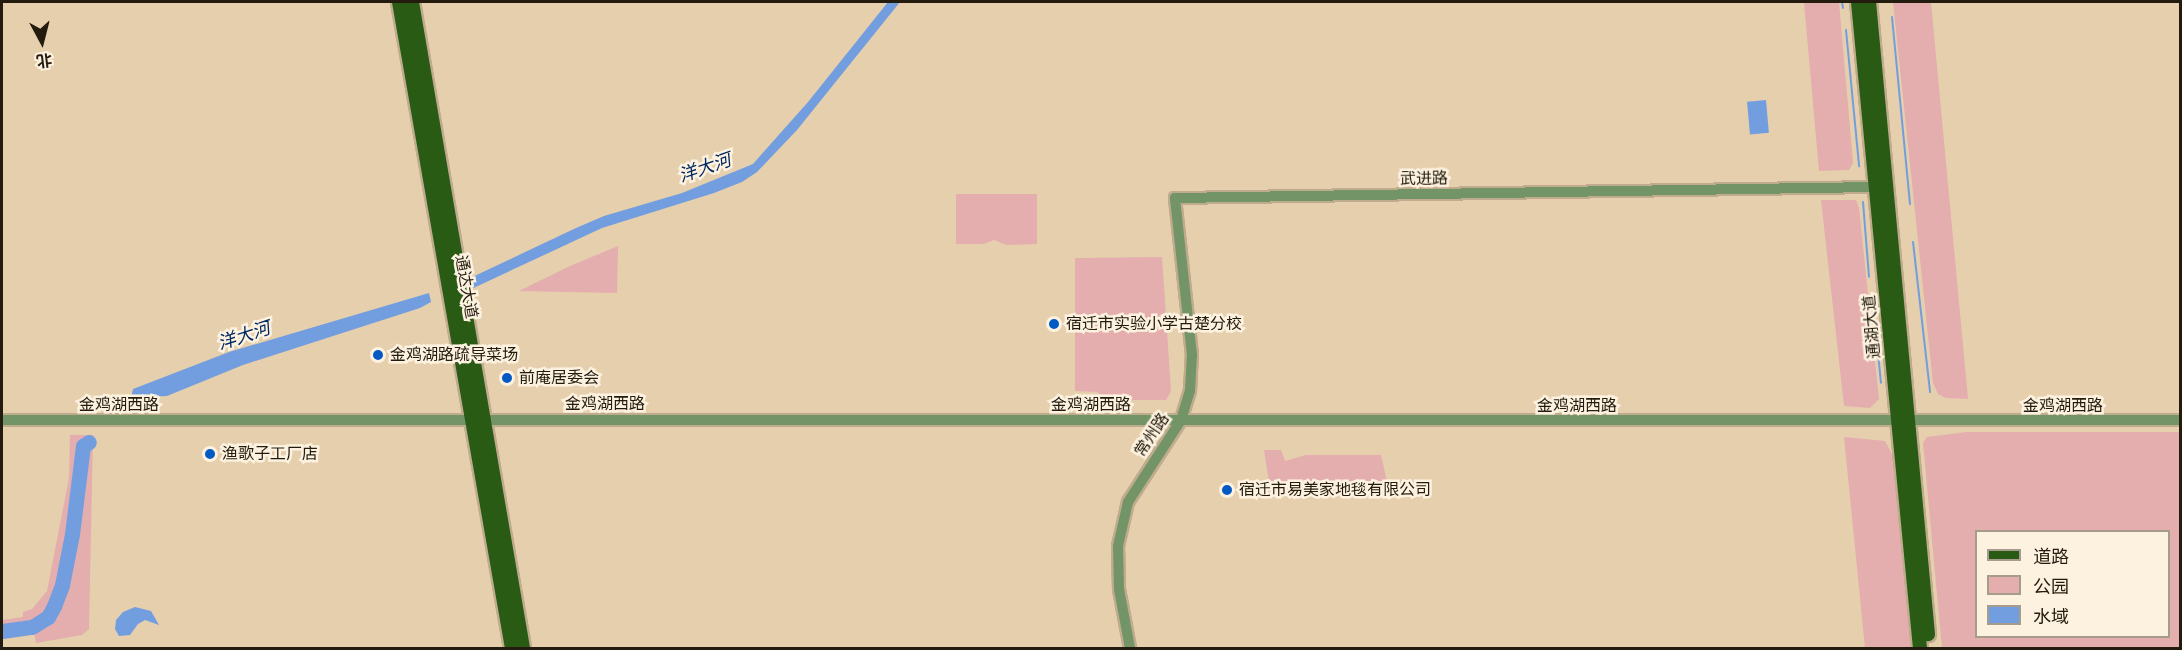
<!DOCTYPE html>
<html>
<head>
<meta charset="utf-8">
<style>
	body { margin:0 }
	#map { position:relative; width:2182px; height:650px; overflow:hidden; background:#e6cfad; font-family:"Fira Sans Condensed","Noto Sans SC",sans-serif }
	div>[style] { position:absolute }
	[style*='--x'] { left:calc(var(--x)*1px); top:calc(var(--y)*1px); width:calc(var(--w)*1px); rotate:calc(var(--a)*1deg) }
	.green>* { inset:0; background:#e4adae }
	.water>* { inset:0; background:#729edf; transform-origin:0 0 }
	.stream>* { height:2px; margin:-1px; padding:0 1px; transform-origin:1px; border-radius:1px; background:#729edf }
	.river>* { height:15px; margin:-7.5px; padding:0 7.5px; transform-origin:7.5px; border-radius:7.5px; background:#729edf }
	.roads { filter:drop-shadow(2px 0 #bfab8d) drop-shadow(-2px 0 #bfab8d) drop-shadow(0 2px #bfab8d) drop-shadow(0 -2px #bfab8d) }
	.minor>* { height:10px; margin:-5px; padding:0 5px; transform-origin:5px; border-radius:5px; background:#729467 }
	.major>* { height:14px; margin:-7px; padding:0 7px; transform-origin:7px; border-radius:7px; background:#295b14 }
	.dots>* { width:16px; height:16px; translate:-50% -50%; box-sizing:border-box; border:3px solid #fdf2e0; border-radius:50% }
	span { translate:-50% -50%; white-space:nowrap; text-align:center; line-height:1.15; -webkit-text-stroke:5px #fdf2e0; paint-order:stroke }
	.street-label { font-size:16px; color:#231b0e }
	.poi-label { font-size:16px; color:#231b0e }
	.left { translate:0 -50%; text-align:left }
	.water-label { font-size:18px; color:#002861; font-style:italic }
	.frame { position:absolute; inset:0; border:3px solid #231b0e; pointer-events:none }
	.legend { position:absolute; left:1975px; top:530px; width:195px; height:108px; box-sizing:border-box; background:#fdf2e0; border:2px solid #a69c8c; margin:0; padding:8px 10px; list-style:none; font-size:18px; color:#231b0e }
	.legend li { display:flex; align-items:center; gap:12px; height:30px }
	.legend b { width:30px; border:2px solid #a69c8c }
	.north { position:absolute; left:12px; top:12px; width:60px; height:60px; -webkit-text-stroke:4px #fdf2e0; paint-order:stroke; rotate:173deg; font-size:16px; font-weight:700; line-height:24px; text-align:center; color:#231b0e }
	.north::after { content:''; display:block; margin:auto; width:21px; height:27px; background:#231b0e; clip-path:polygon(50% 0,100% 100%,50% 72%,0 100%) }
</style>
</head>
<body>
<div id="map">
	<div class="green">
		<div style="clip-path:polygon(1804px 2px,1839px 2px,1853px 163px,1849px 170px,1819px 171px)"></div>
		<div style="clip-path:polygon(1893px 2px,1931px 2px,1968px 399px,1946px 398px,1938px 394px,1933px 383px)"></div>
		<div style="clip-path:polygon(956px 194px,1037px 194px,1037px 244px,1007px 245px,994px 240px,984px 244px,956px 244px)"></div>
		<div style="clip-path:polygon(1821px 200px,1856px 200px,1859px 208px,1879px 399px,1870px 408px,1844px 406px)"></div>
		<div style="clip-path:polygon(618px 246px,617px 293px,519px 291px,570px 266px)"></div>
		<div style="clip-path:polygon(1162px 257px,1171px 391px,1166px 400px,1100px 400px,1098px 392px,1075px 391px,1075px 258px)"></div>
		<div style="clip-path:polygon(evenodd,1967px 432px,2180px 432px,2180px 648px,1942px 648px,1923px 443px,1927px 437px,1967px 432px,1976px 532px,2168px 532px,2168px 636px,1976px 636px,1976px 532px)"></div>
		<div style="clip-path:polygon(70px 435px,93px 435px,89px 629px,82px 635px,36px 643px,34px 632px,2px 634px,2px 620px,23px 617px,23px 612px,32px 609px,47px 591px,69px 478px)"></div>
		<div style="clip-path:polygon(1844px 437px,1885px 441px,1894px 458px,1911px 648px,1865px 648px)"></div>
		<div style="clip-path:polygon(1264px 450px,1281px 450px,1285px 461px,1306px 455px,1381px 455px,1387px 482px,1315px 495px,1309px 489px,1271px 495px)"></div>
	</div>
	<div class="water">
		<div style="clip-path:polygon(888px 2px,900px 2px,797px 130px,757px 172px,742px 182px,714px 193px,602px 228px,467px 291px,466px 280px,576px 228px,604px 216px,682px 193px,753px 164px,808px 102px)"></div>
		<div style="left:1766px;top:100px;width:33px;height:19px;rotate:85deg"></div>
		<div style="clip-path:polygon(429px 293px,431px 302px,420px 308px,243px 365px,167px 396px,131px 398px,133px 389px,229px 352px)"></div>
		<div style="clip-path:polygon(135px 607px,151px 611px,159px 625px,145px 620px,138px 624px,130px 635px,119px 636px,115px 629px,116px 620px,123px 612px)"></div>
	</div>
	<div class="stream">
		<div style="--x:1842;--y:2;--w:6;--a:81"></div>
		<div style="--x:1892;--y:17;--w:188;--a:84.5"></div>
		<div style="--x:1846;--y:30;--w:137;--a:84.5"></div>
		<div style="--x:1863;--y:202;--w:75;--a:85.4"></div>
		<div style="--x:1913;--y:242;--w:151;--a:83.5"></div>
		<div style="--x:1875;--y:323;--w:60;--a:84.3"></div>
	</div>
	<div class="river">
		<div style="--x:2;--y:631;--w:30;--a:-8"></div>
		<div style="--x:32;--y:627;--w:19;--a:-32"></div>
		<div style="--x:48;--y:617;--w:13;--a:-61"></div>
		<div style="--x:54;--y:606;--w:22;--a:-69"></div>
		<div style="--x:62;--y:585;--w:52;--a:-78.9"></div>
		<div style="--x:72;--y:534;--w:89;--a:-82.9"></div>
		<div style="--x:83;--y:446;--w:7;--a:-34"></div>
	</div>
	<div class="roads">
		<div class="minor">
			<div style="--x:2;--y:420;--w:2178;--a:0"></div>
			<div style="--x:1130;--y:648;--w:60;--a:-100.6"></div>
			<div style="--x:1119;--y:589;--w:43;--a:-91.3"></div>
			<div style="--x:1118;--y:546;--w:45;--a:-77.2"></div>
			<div style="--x:1128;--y:502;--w:98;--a:-57.1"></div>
			<div style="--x:1181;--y:420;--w:30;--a:-73"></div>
			<div style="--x:1190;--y:391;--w:36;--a:-87"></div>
			<div style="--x:1192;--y:355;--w:158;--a:-96.2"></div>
			<div style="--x:1175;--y:198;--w:700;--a:-0.9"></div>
		</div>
		<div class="major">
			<div style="--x:399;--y:2;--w:656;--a:80.08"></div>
			<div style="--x:412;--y:2;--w:655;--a:80.25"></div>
			<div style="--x:1858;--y:2;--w:649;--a:84.52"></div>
			<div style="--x:1869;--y:2;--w:635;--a:84.67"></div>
		</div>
	</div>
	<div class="dots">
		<div style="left:1054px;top:324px;background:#045ac3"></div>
		<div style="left:378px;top:355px;background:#045ac3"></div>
		<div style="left:507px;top:378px;background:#045ac3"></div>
		<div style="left:210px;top:454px;background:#045ac3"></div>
		<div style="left:1227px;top:490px;background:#045ac3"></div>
	</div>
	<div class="street-label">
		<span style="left:1424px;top:179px;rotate:-1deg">武进路</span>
		<span style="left:466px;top:287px;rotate:80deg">通达大道</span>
		<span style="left:1872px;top:327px;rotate:-95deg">通湖大道</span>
		<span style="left:605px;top:404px">金鸡湖西路</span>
		<span style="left:119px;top:405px">金鸡湖西路</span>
		<span style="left:1091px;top:405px">金鸡湖西路</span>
		<span style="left:1577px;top:406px">金鸡湖西路</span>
		<span style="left:2063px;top:406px">金鸡湖西路</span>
		<span style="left:1152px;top:435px;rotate:-56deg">常州路</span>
	</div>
	<div class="poi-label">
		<span class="left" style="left:1066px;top:324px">宿迁市实验小学古楚分校</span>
		<span class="left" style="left:390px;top:355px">金鸡湖路疏导菜场</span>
		<span class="left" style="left:519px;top:378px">前庵居委会</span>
		<span class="left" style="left:222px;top:454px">渔歌子工厂店</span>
		<span class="left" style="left:1239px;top:490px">宿迁市易美家地毯有限公司</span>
	</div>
	<div class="water-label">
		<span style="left:705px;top:168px;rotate:-19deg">洋大河</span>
		<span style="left:244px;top:336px;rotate:-18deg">洋大河</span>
	</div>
	<div class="frame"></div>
	<ul class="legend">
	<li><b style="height:8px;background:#295b14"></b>道路</li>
	<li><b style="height:16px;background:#e4adae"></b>公园</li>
	<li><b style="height:16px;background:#729edf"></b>水域</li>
	</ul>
	<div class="north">北</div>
</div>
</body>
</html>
